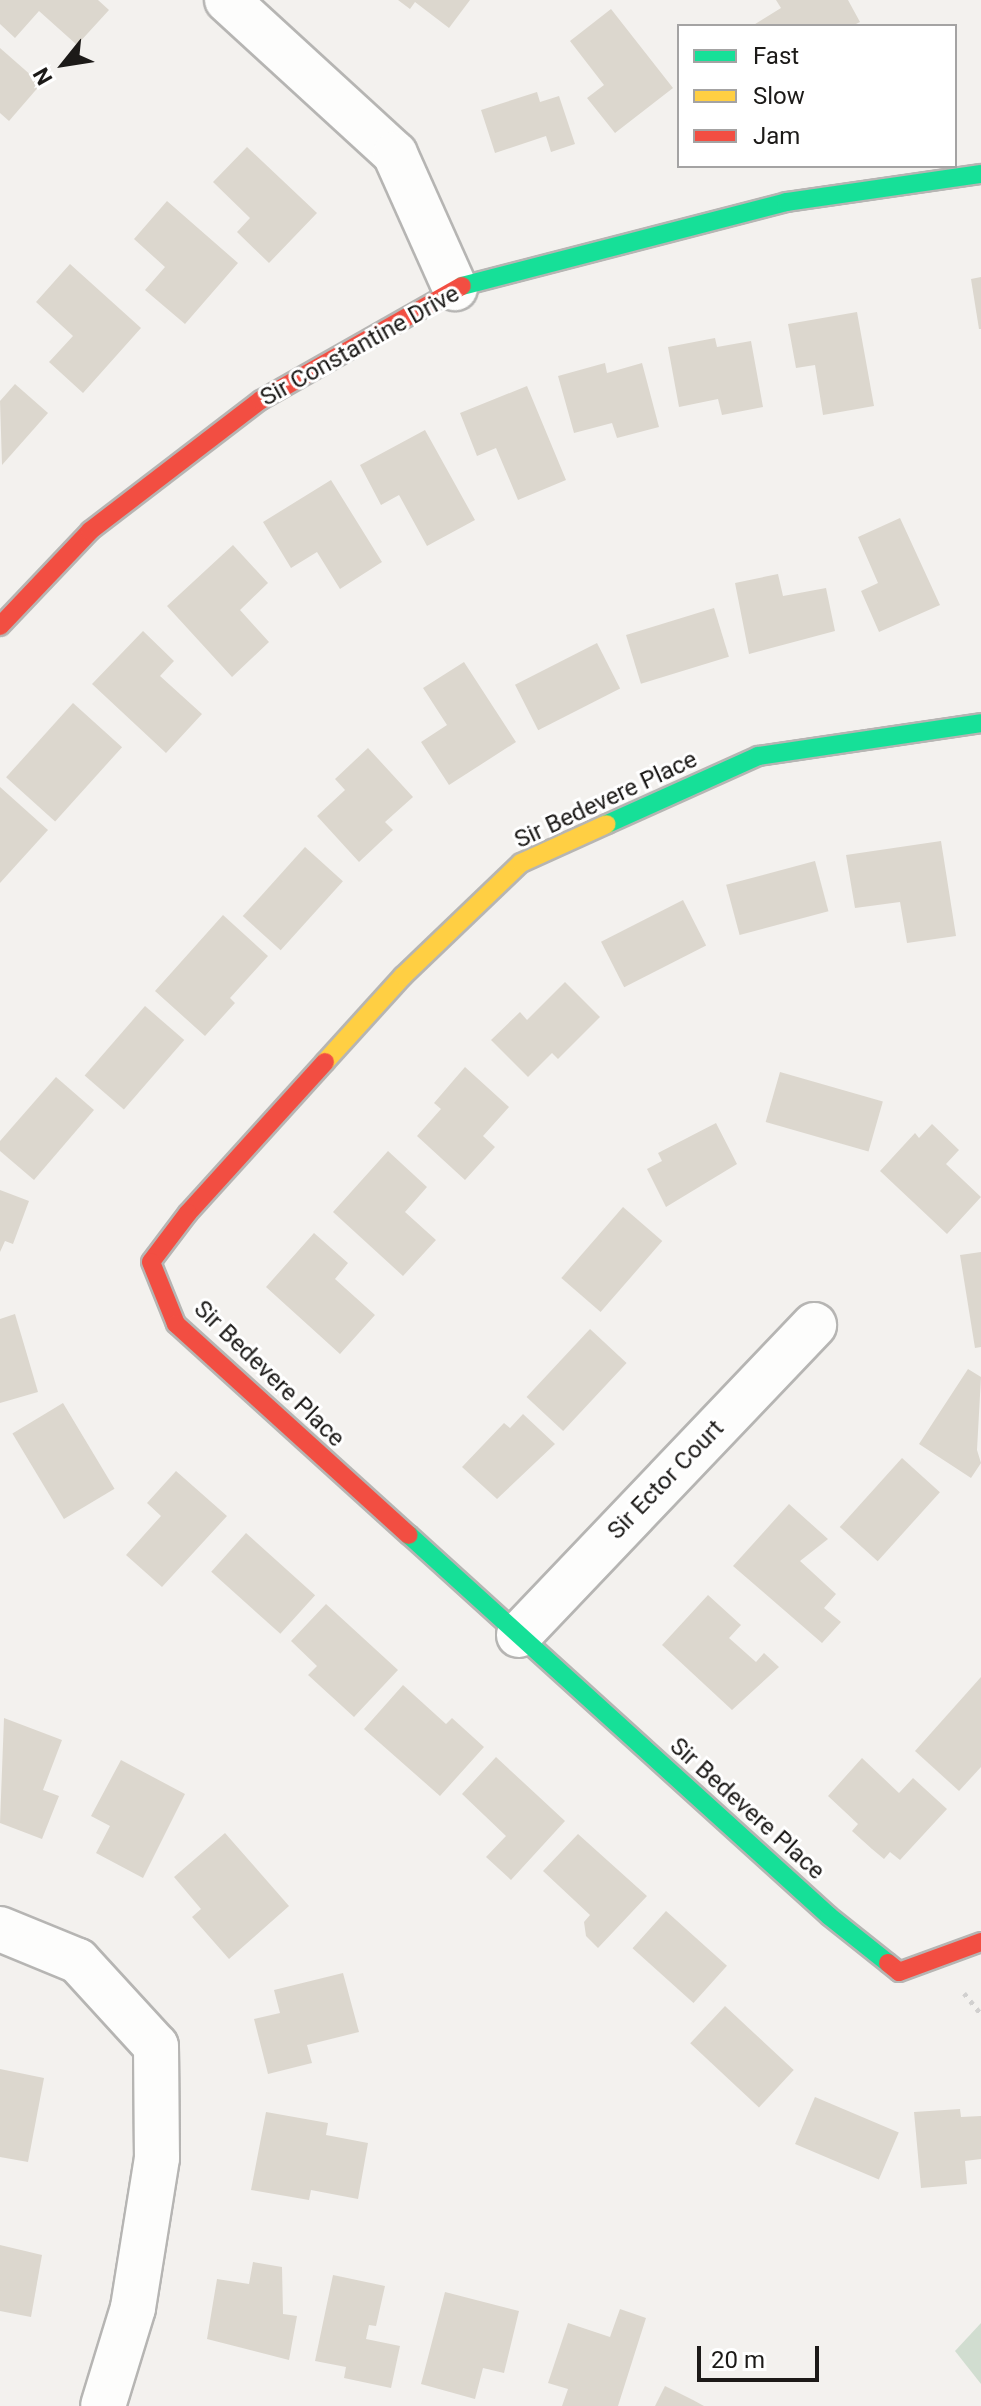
<!DOCTYPE html>
<html>
<head>
<meta charset="utf-8">
<style>
	body { margin:0 }
	#map { position:relative; width:981px; height:2406px; overflow:hidden; background:#f3f1ee; font-family:Roboto,sans-serif }
	div>[style] { position:absolute }
	[style*='--x'] { left:calc(var(--x)*1px); top:calc(var(--y)*1px); width:calc(var(--w)*1px); rotate:calc(var(--a)*1deg) }
	.green>* { inset:0; background:#d1ddd0 }
	.building>* { inset:0; background:#dcd7ce; transform-origin:0 0 }
	.path>* { height:5px; margin-top:-2.5px; transform-origin:0; background:repeating-linear-gradient(90deg,#d1d0cf 0 4px,transparent 0 10px) }
	.roads { filter:drop-shadow(2px 0 #b6b5b3) drop-shadow(-2px 0 #b6b5b3) drop-shadow(0 2px #b6b5b3) drop-shadow(0 -2px #b6b5b3) }
	.street>* { height:44px; margin:-22px; padding:0 22px; transform-origin:22px; border-radius:22px; background:#fdfdfc }
	.fast>* { height:18px; margin:-9px; padding:0 9px; transform-origin:9px; border-radius:9px; background:#16e098 }
	.slow>* { height:18px; margin:-9px; padding:0 9px; transform-origin:9px; border-radius:9px; background:#ffcf43 }
	.jam>* { height:18px; margin:-9px; padding:0 9px; transform-origin:9px; border-radius:9px; background:#f24e42 }
	span { translate:-50% -50%; white-space:nowrap; text-align:center; line-height:1.15; -webkit-text-stroke:6px #fff; paint-order:stroke }
	.street-label { font-size:24px; color:#1c1a18 }
	.legend { position:absolute; left:677px; top:24px; width:280px; height:144px; box-sizing:border-box; background:#fff; border:2px solid #a4a3a3; margin:0; padding:10px 14px; list-style:none; font-size:24px; color:#1c1a18 }
	.legend li { display:flex; align-items:center; gap:16px; height:40px }
	.legend b { width:40px; border:2px solid #a4a3a3 }
	.north { position:absolute; left:24px; top:24px; width:80px; height:80px; -webkit-text-stroke:6px #fff; paint-order:stroke; rotate:240deg; font-size:22px; font-weight:700; line-height:32px; text-align:center; color:#1c1a18 }
	.north::after { content:''; display:block; margin:auto; width:28px; height:36px; background:#1c1a18; clip-path:polygon(50% 0,100% 100%,50% 72%,0 100%) }
	.scale { position:absolute; left:697px; top:2346px; width:122px; height:36px; box-sizing:border-box; border:4px solid #1c1a18; border-top:0; padding-left:10px; font-size:24px; line-height:28px; white-space:nowrap; color:#1c1a18; -webkit-text-stroke:6px #fff; paint-order:stroke }
</style>
</head>
<body>
<div id="map">
	<div class="green">
		<div style="clip-path:polygon(981px 2323px,981px 2384px,955px 2351px)"></div>
	</div>
	<div class="building">
		<div style="clip-path:polygon(0 0,98px 0,109px 10px,77px 45px,39px 11px,15px 38px,0 24px)"></div>
		<div style="clip-path:polygon(398px 0,470px 0,449px 28px,415px 2px,410px 9px)"></div>
		<div style="clip-path:polygon(776px 0,848px 0,860px 22px,852px 26px,752px 26px,781px 8px)"></div>
		<div style="clip-path:polygon(611px 9px,673px 88px,615px 133px,587px 98px,604px 85px,570px 41px)"></div>
		<div style="clip-path:polygon(0 48px,41px 84px,9px 121px,0 113px)"></div>
		<div style="clip-path:polygon(537px 92px,540px 102px,559px 96px,575px 144px,551px 152px,546px 136px,495px 153px,481px 110px)"></div>
		<div style="clip-path:polygon(247px 147px,317px 213px,269px 263px,237px 232px,250px 218px,213px 182px)"></div>
		<div style="clip-path:polygon(167px 201px,238px 263px,185px 324px,145px 290px,165px 267px,134px 239px)"></div>
		<div style="clip-path:polygon(70px 264px,141px 328px,83px 393px,49px 362px,73px 336px,36px 302px)"></div>
		<div style="clip-path:polygon(981px 277px,981px 329px,979px 329px,971px 279px)"></div>
		<div style="clip-path:polygon(857px 312px,874px 406px,823px 415px,815px 365px,796px 368px,788px 324px)"></div>
		<div style="clip-path:polygon(715px 338px,717px 347px,751px 341px,763px 407px,722px 415px,718px 399px,679px 407px,668px 347px)"></div>
		<div style="clip-path:polygon(605px 363px,607px 373px,642px 363px,659px 427px,617px 438px,612px 423px,574px 433px,558px 376px)"></div>
		<div style="clip-path:polygon(15px 384px,48px 413px,2px 465px,0 401px)"></div>
		<div style="clip-path:polygon(527px 386px,566px 480px,518px 500px,496px 448px,477px 456px,460px 413px)"></div>
		<div style="clip-path:polygon(425px 430px,475px 520px,427px 546px,399px 495px,381px 505px,360px 465px)"></div>
		<div style="clip-path:polygon(331px 480px,382px 562px,340px 589px,317px 552px,291px 568px,263px 522px)"></div>
		<div style="clip-path:polygon(900px 518px,940px 605px,879px 632px,861px 591px,878px 583px,858px 537px)"></div>
		<div style="clip-path:polygon(233px 545px,268px 583px,240px 610px,269px 642px,232px 677px,167px 606px)"></div>
		<div style="clip-path:polygon(778px 574px,783px 596px,826px 588px,835px 631px,749px 654px,735px 583px)"></div>
		<div style="left:714px;top:608px;width:51px;height:92px;rotate:73deg"></div>
		<div style="clip-path:polygon(143px 631px,174px 661px,160px 676px,202px 714px,166px 753px,92px 684px)"></div>
		<div style="left:597px;top:643px;width:51px;height:92px;rotate:63deg"></div>
		<div style="clip-path:polygon(464px 662px,516px 742px,449px 785px,421px 742px,447px 725px,423px 688px)"></div>
		<div style="left:73px;top:703px;width:66px;height:100px;rotate:42deg"></div>
		<div style="clip-path:polygon(368px 748px,413px 797px,385px 822px,393px 830px,359px 862px,317px 816px,345px 790px,335px 779px)"></div>
		<div style="clip-path:polygon(0 787px,48px 830px,0 883px)"></div>
		<div style="clip-path:polygon(941px 841px,956px 936px,907px 943px,900px 902px,855px 908px,846px 855px)"></div>
		<div style="left:305px;top:847px;width:51px;height:93px;rotate:42deg"></div>
		<div style="left:815px;top:861px;width:52px;height:92px;rotate:75deg"></div>
		<div style="left:683px;top:900px;width:51px;height:92px;rotate:63deg"></div>
		<div style="clip-path:polygon(223px 915px,268px 956px,230px 998px,235px 1003px,205px 1036px,155px 991px)"></div>
		<div style="clip-path:polygon(565px 982px,600px 1017px,558px 1059px,552px 1053px,528px 1077px,491px 1040px,520px 1012px,527px 1020px)"></div>
		<div style="left:145px;top:1006px;width:52px;height:92px;rotate:41deg"></div>
		<div style="clip-path:polygon(465px 1067px,509px 1107px,483px 1136px,495px 1147px,465px 1180px,417px 1136px,441px 1109px,434px 1103px)"></div>
		<div style="left:780px;top:1072px;width:107px;height:52px;rotate:16deg"></div>
		<div style="clip-path:polygon(56px 1077px,94px 1110px,34px 1180px,0 1151px,0 1141px)"></div>
		<div style="clip-path:polygon(716px 1123px,737px 1164px,666px 1207px,647px 1169px,662px 1161px,658px 1153px)"></div>
		<div style="clip-path:polygon(932px 1124px,959px 1150px,946px 1164px,981px 1197px,947px 1234px,880px 1171px,915px 1133px,919px 1138px)"></div>
		<div style="clip-path:polygon(388px 1151px,427px 1187px,405px 1212px,436px 1240px,403px 1276px,333px 1212px)"></div>
		<div style="clip-path:polygon(0 1190px,29px 1201px,13px 1244px,5px 1241px,0 1252px)"></div>
		<div style="left:623px;top:1207px;width:52px;height:94px;rotate:41deg"></div>
		<div style="clip-path:polygon(314px 1233px,348px 1263px,335px 1279px,375px 1315px,340px 1354px,266px 1287px)"></div>
		<div style="clip-path:polygon(981px 1252px,981px 1347px,975px 1348px,960px 1255px)"></div>
		<div style="clip-path:polygon(15px 1314px,38px 1392px,0 1403px,0 1319px)"></div>
		<div style="left:590px;top:1329px;width:50px;height:93px;rotate:43deg"></div>
		<div style="clip-path:polygon(968px 1369px,981px 1377px,977px 1450px,981px 1463px,971px 1478px,919px 1444px)"></div>
		<div style="left:63px;top:1403px;width:100px;height:59px;rotate:59deg"></div>
		<div style="clip-path:polygon(523px 1414px,555px 1444px,497px 1499px,462px 1467px,504px 1423px,510px 1428px)"></div>
		<div style="left:902px;top:1458px;width:51px;height:93px;rotate:42deg"></div>
		<div style="clip-path:polygon(176px 1471px,227px 1516px,162px 1587px,126px 1555px,161px 1516px,147px 1503px)"></div>
		<div style="clip-path:polygon(789px 1504px,828px 1539px,800px 1561px,836px 1594px,824px 1608px,841px 1622px,822px 1643px,733px 1566px)"></div>
		<div style="left:246px;top:1533px;width:93px;height:52px;rotate:42deg"></div>
		<div style="clip-path:polygon(708px 1595px,741px 1625px,729px 1638px,756px 1662px,764px 1653px,779px 1667px,732px 1710px,662px 1645px)"></div>
		<div style="clip-path:polygon(326px 1604px,398px 1670px,354px 1717px,308px 1675px,317px 1666px,291px 1641px)"></div>
		<div style="clip-path:polygon(981px 1677px,981px 1767px,959px 1791px,915px 1751px)"></div>
		<div style="clip-path:polygon(403px 1685px,446px 1724px,452px 1718px,484px 1747px,440px 1796px,364px 1729px)"></div>
		<div style="clip-path:polygon(4px 1718px,62px 1740px,43px 1790px,59px 1796px,42px 1839px,0 1823px)"></div>
		<div style="clip-path:polygon(496px 1757px,565px 1821px,511px 1880px,486px 1857px,506px 1836px,462px 1794px)"></div>
		<div style="clip-path:polygon(862px 1758px,899px 1793px,913px 1778px,947px 1809px,900px 1860px,890px 1852px,884px 1859px,872px 1849px,852px 1831px,858px 1824px,828px 1796px)"></div>
		<div style="clip-path:polygon(121px 1760px,185px 1794px,143px 1878px,96px 1853px,110px 1826px,91px 1816px)"></div>
		<div style="clip-path:polygon(225px 1833px,289px 1906px,229px 1959px,192px 1917px,201px 1909px,174px 1877px)"></div>
		<div style="clip-path:polygon(578px 1834px,647px 1896px,598px 1948px,586px 1936px,584px 1922px,590px 1915px,543px 1871px)"></div>
		<div style="left:666px;top:1911px;width:82px;height:50px;rotate:42deg"></div>
		<div style="clip-path:polygon(343px 1973px,359px 2032px,307px 2045px,312px 2063px,268px 2074px,254px 2019px,280px 2013px,274px 1990px)"></div>
		<div style="left:725px;top:2006px;width:94px;height:51px;rotate:43deg"></div>
		<div style="clip-path:polygon(0 2069px,44px 2078px,28px 2162px,0 2157px)"></div>
		<div style="left:815px;top:2097px;width:91px;height:51px;rotate:23deg"></div>
		<div style="clip-path:polygon(960px 2109px,961px 2117px,981px 2116px,981px 2159px,965px 2161px,967px 2184px,921px 2188px,914px 2112px)"></div>
		<div style="clip-path:polygon(266px 2112px,328px 2123px,326px 2135px,368px 2143px,358px 2199px,311px 2190px,309px 2200px,251px 2190px)"></div>
		<div style="clip-path:polygon(0 2245px,42px 2255px,31px 2317px,0 2311px)"></div>
		<div style="clip-path:polygon(253px 2262px,282px 2267px,283px 2314px,297px 2316px,289px 2360px,207px 2339px,217px 2279px,249px 2284px)"></div>
		<div style="clip-path:polygon(333px 2275px,385px 2286px,376px 2326px,369px 2325px,366px 2339px,400px 2346px,391px 2388px,344px 2378px,346px 2367px,315px 2361px)"></div>
		<div style="clip-path:polygon(445px 2292px,519px 2311px,504px 2373px,483px 2368px,475px 2399px,421px 2384px)"></div>
		<div style="clip-path:polygon(620px 2309px,646px 2318px,618px 2406px,562px 2406px,568px 2389px,548px 2383px,568px 2323px,610px 2337px)"></div>
		<div style="clip-path:polygon(665px 2386px,693px 2400px,704px 2406px,655px 2406px)"></div>
	</div>
	<div class="path">
		<div style="--x:964;--y:1993;--w:27;--a:51"></div>
	</div>
	<div class="roads">
		<div class="street">
			<div style="--x:227;--y:0;--w:228;--a:42.5"></div>
			<div style="--x:395;--y:154;--w:147;--a:65.9"></div>
			<div style="--x:519;--y:1635;--w:428;--a:-46.4"></div>
			<div style="--x:0;--y:1929;--w:84;--a:22.3"></div>
			<div style="--x:78;--y:1961;--w:115;--a:47.5"></div>
			<div style="--x:156;--y:2046;--w:112;--a:89.5"></div>
			<div style="--x:157;--y:2158;--w:152;--a:99.1"></div>
			<div style="--x:133;--y:2308;--w:102;--a:107"></div>
		</div>
		<div class="fast">
			<div style="--x:462;--y:286;--w:335;--a:-14.5"></div>
			<div style="--x:786;--y:202;--w:197;--a:-8.2"></div>
			<div style="--x:607;--y:824;--w:166;--a:-24.2"></div>
			<div style="--x:758;--y:756;--w:225;--a:-8.4"></div>
			<div style="--x:409;--y:1535;--w:567;--a:42.21"></div>
			<div style="--x:829;--y:1916;--w:75;--a:38.5"></div>
		</div>
		<div class="slow">
			<div style="--x:325;--y:1062;--w:116;--a:-47.8"></div>
			<div style="--x:403;--y:976;--w:163;--a:-43.8"></div>
			<div style="--x:521;--y:863;--w:94;--a:-24.4"></div>
		</div>
		<div class="jam">
			<div style="--x:0;--y:626;--w:131;--a:-46.5"></div>
			<div style="--x:90;--y:531;--w:215;--a:-37.5"></div>
			<div style="--x:261;--y:400;--w:231;--a:-29.6"></div>
			<div style="--x:325;--y:1062;--w:204;--a:132.2"></div>
			<div style="--x:188;--y:1213;--w:61;--a:127.1"></div>
			<div style="--x:151;--y:1262;--w:67;--a:68"></div>
			<div style="--x:176;--y:1324;--w:314;--a:42.2"></div>
			<div style="--x:888;--y:1963;--w:14;--a:39"></div>
			<div style="--x:899;--y:1972;--w:87;--a:-20.1"></div>
		</div>
	</div>
	<div class="street-label">
		<span style="left:360px;top:346px;rotate:-29deg">Sir Constantine Drive</span>
		<span style="left:606px;top:800px;rotate:-25deg">Sir Bedevere Place</span>
		<span style="left:269px;top:1374px;rotate:44deg">Sir Bedevere Place</span>
		<span style="left:666px;top:1480px;rotate:-46deg">Sir Ector Court</span>
		<span style="left:747px;top:1809px;rotate:42deg">Sir Bedevere Place</span>
	</div>
	<ul class="legend">
	<li><b style="height:10px;background:#16e098"></b>Fast</li>
	<li><b style="height:10px;background:#ffcf43"></b>Slow</li>
	<li><b style="height:10px;background:#f24e42"></b>Jam</li>
	</ul>
	<div class="north">N</div>
	<div class="scale">20 m</div>
</div>
</body>
</html>
